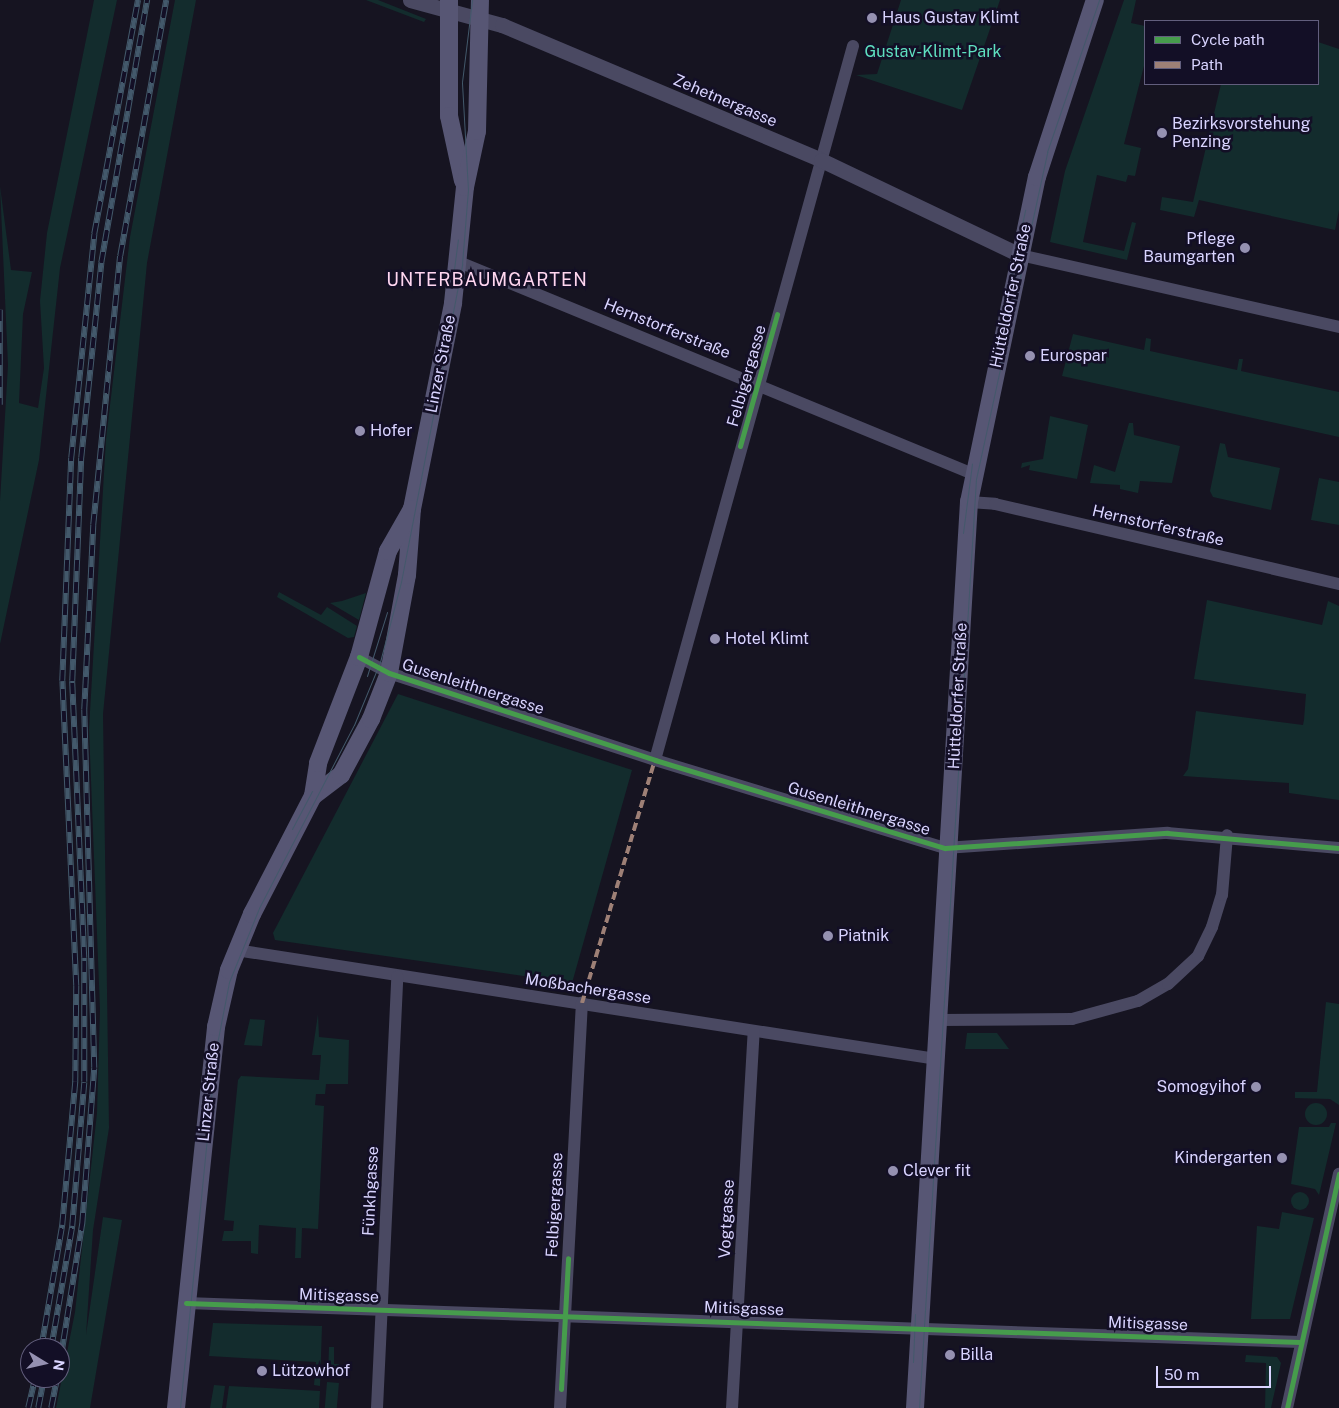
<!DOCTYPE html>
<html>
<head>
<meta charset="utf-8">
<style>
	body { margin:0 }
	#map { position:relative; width:1339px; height:1408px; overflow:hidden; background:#161421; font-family:"Public Sans",sans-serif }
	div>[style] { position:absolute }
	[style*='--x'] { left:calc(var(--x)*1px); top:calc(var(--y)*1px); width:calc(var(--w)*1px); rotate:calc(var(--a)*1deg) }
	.green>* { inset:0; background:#132c2d; transform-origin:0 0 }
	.round { border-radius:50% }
	.minor>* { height:12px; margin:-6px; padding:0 6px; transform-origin:6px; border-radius:6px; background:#4a4962 }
	.tertiary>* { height:15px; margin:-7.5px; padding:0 7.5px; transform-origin:7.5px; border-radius:7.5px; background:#4a4962 }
	.secondary>* { height:18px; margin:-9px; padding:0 9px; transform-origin:9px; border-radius:9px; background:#575674 }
	.tram>* { height:1px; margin:-0.5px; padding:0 0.5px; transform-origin:0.5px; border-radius:0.5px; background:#43596b }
	.rail>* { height:5.5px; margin-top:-2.75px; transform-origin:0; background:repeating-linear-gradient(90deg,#130f26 0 11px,#43596b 0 22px); box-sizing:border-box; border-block:1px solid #43596b }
	.quiet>* { height:4px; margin-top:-2px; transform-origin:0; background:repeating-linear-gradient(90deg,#9e8076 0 8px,transparent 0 12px) }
	.cycleway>* { height:5px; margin:-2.5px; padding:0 2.5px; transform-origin:2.5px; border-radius:2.5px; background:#469c4c }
	.dots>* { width:14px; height:14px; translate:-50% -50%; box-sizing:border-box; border:2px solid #130f26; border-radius:50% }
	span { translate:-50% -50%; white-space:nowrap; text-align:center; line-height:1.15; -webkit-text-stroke:5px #130f26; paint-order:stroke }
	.poi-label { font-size:16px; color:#d9d4ff }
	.left { translate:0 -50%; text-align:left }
	.right { translate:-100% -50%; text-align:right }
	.park-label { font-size:16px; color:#5fe0c0 }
	.street-label { font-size:16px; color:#d9d4ff }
	.neighbourhood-label { font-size:18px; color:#ffd6f0; letter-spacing:1px }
	.legend { position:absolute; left:1144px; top:20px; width:175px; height:65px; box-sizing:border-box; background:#130f26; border:1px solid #625e7d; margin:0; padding:6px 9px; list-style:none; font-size:15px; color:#d9d4ff }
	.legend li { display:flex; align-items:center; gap:10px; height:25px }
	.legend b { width:25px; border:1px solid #625e7d }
	.north { position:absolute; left:20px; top:1338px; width:50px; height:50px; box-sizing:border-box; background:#130f26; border:1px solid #625e7d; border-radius:50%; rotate:99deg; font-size:14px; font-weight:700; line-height:20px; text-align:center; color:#d9d4ff }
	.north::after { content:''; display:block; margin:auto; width:18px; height:22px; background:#9591b1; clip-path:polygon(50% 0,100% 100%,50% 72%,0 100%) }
	.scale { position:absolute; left:1156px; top:1366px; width:115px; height:22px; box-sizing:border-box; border:2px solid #d9d4ff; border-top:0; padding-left:6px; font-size:15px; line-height:18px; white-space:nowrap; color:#d9d4ff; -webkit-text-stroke:4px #130f26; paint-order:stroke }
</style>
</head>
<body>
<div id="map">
	<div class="green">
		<div style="clip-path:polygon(94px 0,117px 0,60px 268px,39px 460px,0 644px,0 501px,8px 365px,0 186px,11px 270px,32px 272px,23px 314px,19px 403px,38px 408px,44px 368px,40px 301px,47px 233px)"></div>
		<div style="clip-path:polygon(175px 0,196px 0,147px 263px,103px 714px,109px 1128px,93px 1230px,86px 1335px,103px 1217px,122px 1220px,90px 1408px,56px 1408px,75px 1312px,97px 1113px,100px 1010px,89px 729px,106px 439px,130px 237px)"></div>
		<div style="clip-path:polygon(366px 0,378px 0,426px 19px,424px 22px)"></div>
		<div style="clip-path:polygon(901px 0,1000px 0,962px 110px,856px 75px,877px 74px)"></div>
		<div style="clip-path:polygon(1124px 0,1136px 0,1131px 23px,1145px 26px,1145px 62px,1124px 144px,1141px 148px,1135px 176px,1128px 175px,1126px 182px,1097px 175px,1083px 242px,1124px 251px,1132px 222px,1136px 223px,1127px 260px,1050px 242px,1065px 171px)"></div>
		<div style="clip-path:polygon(1318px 42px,1339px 49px,1339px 210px,1335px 230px,1199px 200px,1194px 217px,1160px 210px,1162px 197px,1193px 202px,1221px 84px,1318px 84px)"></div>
		<div style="clip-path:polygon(1073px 334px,1144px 350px,1146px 338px,1151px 339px,1150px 351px,1237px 370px,1239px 359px,1243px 359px,1241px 371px,1339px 392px,1339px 437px,1062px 376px)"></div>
		<div style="clip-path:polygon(1050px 416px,1088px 425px,1077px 479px,1029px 470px,1030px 465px,1021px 468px,1022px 463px,1043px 459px)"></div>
		<div style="clip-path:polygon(1129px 423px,1133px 423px,1134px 435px,1180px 446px,1172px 483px,1140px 481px,1138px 493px,1120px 489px,1120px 485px,1090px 483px,1094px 465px,1115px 472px)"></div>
		<div style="clip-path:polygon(1220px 443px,1225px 444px,1228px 457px,1280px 468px,1271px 510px,1213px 497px,1210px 491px)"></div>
		<div style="clip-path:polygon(1319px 478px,1339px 482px,1339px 525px,1311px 520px)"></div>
		<div style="clip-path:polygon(279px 592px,321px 615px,327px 607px,357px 626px,354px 637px,348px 638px,277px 597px)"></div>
		<div style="clip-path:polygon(366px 593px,359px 620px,330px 603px,342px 601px)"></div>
		<div style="clip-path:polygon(1207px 600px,1322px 625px,1328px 601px,1339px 606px,1339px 800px,1289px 793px,1289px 783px,1183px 776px,1188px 769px,1196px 711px,1303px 725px,1304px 720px,1306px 694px,1194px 679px)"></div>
		<div style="clip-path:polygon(398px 694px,632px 770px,572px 983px,275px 940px,273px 933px)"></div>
		<div style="clip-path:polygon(1326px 1002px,1339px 1004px,1339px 1105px,1330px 1099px,1295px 1098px,1295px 1092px,1317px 1092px)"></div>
		<div style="clip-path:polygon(318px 1014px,319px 1037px,349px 1040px,348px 1084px,326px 1084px,325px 1094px,316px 1094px,315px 1105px,324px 1106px,318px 1229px,302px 1228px,301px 1258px,295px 1258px,296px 1228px,259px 1225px,258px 1254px,251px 1253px,251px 1241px,222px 1241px,224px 1231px,233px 1231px,234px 1221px,224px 1220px,238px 1080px,241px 1076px,319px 1080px,321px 1055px,312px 1055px)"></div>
		<div style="clip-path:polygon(250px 1019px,265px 1020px,262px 1046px,244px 1045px)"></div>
		<div style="clip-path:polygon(967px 1033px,997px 1033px,1009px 1049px,965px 1049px)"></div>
		<div class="round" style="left:1305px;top:1103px;width:22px;height:22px"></div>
		<div style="clip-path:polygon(1331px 1123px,1336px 1123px,1319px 1195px,1315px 1189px,1291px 1184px,1299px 1127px,1329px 1127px)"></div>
		<div class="round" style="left:1291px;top:1192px;width:18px;height:18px"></div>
		<div style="clip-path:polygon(1282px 1212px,1314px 1218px,1290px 1319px,1251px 1319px,1257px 1226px,1279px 1229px)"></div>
		<div style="clip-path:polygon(213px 1323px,322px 1326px,320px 1386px,314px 1385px,316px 1362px,209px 1356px)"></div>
		<div style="clip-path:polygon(329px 1347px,334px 1347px,334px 1364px,339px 1364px,339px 1378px,328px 1378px)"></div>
		<div style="clip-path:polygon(1246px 1355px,1277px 1357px,1281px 1363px,1271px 1408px,1265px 1408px,1266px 1363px,1245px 1362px)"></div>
		<div style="left:327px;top:1382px;width:12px;height:26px;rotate:5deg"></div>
		<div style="clip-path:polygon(214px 1385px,225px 1386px,222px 1408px,210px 1408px)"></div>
		<div style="clip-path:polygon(229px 1386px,320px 1391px,319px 1408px,226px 1408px)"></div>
	</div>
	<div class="minor">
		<div style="--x:1020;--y:255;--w:327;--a:12.7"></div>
		<div style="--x:459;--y:262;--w:556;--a:22.41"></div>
		<div style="--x:969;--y:502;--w:26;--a:4"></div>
		<div style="--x:995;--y:504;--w:353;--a:13.1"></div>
		<div style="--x:359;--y:657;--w:34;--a:28"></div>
		<div style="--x:389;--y:673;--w:280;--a:18.1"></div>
		<div style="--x:655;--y:760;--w:303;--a:16.9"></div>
		<div style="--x:945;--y:848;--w:223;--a:-3.9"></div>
		<div style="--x:1167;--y:833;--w:173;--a:5"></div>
		<div style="--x:655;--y:760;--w:741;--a:-74.5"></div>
		<div style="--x:236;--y:950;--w:708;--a:8.85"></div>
		<div style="--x:939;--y:1020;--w:133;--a:-0.4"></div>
		<div style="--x:1072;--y:1019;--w:68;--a:-15.3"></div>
		<div style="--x:1138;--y:1001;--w:34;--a:-30"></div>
		<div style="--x:1168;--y:984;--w:41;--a:-43"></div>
		<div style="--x:1198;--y:956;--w:32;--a:-64"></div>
		<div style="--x:1212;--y:927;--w:34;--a:-73"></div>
		<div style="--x:1222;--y:895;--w:60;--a:-85.2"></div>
		<div style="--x:186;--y:1303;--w:1115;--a:2.01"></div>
		<div style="--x:377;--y:1408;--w:432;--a:-87.3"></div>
		<div style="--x:560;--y:1408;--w:406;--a:-86.9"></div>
		<div style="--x:732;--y:1408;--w:377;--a:-86.7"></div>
		<div style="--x:1287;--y:1408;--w:240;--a:-77.5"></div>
	</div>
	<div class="tertiary">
		<div style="--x:410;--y:0;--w:95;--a:15.2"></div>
		<div style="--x:502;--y:25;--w:346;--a:22.9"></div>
		<div style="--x:821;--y:160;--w:221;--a:25.5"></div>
	</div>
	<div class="secondary">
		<div style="--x:449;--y:0;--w:116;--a:90"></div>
		<div style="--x:449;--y:116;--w:66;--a:77.8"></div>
		<div style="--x:313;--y:796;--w:35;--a:-37"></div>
		<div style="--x:341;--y:775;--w:64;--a:-61.8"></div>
		<div style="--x:371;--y:719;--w:49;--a:-68.6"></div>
		<div style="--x:389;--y:673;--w:100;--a:-79.6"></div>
		<div style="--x:407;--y:575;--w:66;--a:-85.7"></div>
		<div style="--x:412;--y:509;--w:210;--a:-78.7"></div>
		<div style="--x:453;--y:303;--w:117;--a:-84.1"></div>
		<div style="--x:465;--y:187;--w:57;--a:-77.9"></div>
		<div style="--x:477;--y:131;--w:131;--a:-88.7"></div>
		<div style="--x:176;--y:1408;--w:383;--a:-84"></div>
		<div style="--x:216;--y:1027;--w:58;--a:-77.2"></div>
		<div style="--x:229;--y:970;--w:61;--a:-67.7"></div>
		<div style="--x:252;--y:914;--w:133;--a:-62.7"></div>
		<div style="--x:313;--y:796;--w:33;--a:-81"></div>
		<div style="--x:318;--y:763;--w:114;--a:-68.9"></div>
		<div style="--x:359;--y:657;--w:110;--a:-74.7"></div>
		<div style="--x:388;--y:551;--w:48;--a:-60.3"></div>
		<div style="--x:915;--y:1408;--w:908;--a:-86.59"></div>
		<div style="--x:969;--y:502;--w:332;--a:-78.2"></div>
		<div style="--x:1037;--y:177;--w:186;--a:-71.9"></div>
	</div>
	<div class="tram">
		<div style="--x:452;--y:284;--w:45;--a:-82.4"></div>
		<div style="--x:1000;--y:329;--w:122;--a:-78.1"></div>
		<div style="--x:963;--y:533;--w:70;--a:-82.6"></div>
		<div style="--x:367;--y:676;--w:67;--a:-72.6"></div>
		<div style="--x:292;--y:829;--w:43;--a:-62.2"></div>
		<div style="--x:913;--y:1362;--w:48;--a:-87.6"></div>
		<div style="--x:180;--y:1408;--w:361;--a:-84.3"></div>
		<div style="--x:216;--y:1049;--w:68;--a:-79"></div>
		<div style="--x:229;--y:982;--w:80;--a:-67.9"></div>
		<div style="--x:259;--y:908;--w:206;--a:-62.6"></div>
		<div style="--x:354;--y:725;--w:68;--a:-67.6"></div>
		<div style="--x:380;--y:662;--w:83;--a:-75.3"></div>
		<div style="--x:401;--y:582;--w:324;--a:-79.1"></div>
		<div style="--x:462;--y:264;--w:74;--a:-85.4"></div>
		<div style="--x:468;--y:190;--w:108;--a:-93.2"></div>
		<div style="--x:462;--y:82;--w:83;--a:-83"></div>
		<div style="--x:919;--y:1408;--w:931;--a:-86.49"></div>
		<div style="--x:976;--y:479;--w:335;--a:-77.7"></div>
		<div style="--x:1047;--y:152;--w:161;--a:-71.1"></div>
	</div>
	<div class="rail">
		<div style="--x:0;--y:310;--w:95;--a:90"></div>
		<div style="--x:41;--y:1348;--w:125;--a:-80.3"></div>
		<div style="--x:62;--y:1225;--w:144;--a:-84.8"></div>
		<div style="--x:75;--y:1082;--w:96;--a:-89.4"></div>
		<div style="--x:76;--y:986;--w:305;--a:-92.6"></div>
		<div style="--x:62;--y:681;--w:223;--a:-87.7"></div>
		<div style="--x:71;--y:458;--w:225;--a:-84.1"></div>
		<div style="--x:94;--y:234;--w:238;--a:-79.4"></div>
		<div style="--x:51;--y:1348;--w:124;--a:-80.2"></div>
		<div style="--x:72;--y:1226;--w:144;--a:-85.2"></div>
		<div style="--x:84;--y:1082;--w:124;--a:-90"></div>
		<div style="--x:84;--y:958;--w:277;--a:-92.5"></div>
		<div style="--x:72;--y:681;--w:223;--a:-87.7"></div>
		<div style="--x:81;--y:458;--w:196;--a:-84.1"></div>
		<div style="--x:101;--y:263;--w:267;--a:-80.1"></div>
		<div style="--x:60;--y:1361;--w:139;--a:-80.9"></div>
		<div style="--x:82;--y:1224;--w:156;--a:-85.6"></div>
		<div style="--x:94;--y:1068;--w:358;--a:-91.6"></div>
		<div style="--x:84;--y:710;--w:185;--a:-87.2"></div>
		<div style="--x:93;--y:525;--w:270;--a:-84.3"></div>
		<div style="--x:120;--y:256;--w:260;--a:-79.8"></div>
		<div style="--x:28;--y:1408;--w:31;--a:-77"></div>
		<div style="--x:38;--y:1408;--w:31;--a:-79"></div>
		<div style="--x:51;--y:1408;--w:31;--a:-79"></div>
	</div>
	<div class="quiet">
		<div style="--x:582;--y:1003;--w:254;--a:-73.3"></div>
	</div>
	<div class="cycleway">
		<div style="--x:740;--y:446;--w:137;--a:-74.3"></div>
		<div style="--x:359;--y:657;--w:34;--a:28"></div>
		<div style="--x:389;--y:673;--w:280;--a:18.1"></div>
		<div style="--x:655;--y:760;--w:303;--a:16.9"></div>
		<div style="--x:945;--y:848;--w:223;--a:-3.9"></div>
		<div style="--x:1167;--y:833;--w:173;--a:5"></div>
		<div style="--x:186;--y:1303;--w:1115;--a:2.01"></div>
		<div style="--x:561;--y:1389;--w:131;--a:-86.9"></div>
		<div style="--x:1287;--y:1408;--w:240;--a:-77.5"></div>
	</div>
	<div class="dots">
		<div style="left:872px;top:18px;background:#9591b1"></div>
		<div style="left:1162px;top:133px;background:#9591b1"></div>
		<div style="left:1245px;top:248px;background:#9591b1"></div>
		<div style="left:1030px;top:356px;background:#9591b1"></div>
		<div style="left:360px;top:431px;background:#9591b1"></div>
		<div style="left:715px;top:639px;background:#9591b1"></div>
		<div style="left:828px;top:936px;background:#9591b1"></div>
		<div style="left:1256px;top:1087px;background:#9591b1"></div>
		<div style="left:1282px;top:1158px;background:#9591b1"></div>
		<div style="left:893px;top:1171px;background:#9591b1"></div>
		<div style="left:950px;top:1355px;background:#9591b1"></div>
		<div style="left:262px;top:1371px;background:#9591b1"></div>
	</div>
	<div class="poi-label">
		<span class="left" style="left:882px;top:18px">Haus Gustav Klimt</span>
		<span class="left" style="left:1172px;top:133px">Bezirksvorstehung<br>Penzing</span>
		<span class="right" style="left:1235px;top:248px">Pflege<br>Baumgarten</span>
		<span class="left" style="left:1040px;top:356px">Eurospar</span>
		<span class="left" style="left:370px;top:431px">Hofer</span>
		<span class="left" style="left:725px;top:639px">Hotel Klimt</span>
		<span class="left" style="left:838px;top:936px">Piatnik</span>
		<span class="right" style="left:1246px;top:1087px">Somogyihof</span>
		<span class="right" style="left:1272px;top:1158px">Kindergarten</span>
		<span class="left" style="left:903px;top:1171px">Clever fit</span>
		<span class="left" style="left:960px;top:1355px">Billa</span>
		<span class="left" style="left:272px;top:1371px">Lützowhof</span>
	</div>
	<div class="park-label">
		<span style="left:933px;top:52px">Gustav-Klimt-Park</span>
	</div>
	<div class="street-label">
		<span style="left:725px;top:101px;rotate:23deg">Zehetnergasse</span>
		<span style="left:1011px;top:296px;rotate:-78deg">Hütteldorfer Straße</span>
		<span style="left:667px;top:329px;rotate:22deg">Hernstorferstraße</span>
		<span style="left:441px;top:364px;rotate:-79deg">Linzer Straße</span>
		<span style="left:747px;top:376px;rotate:-74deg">Felbigergasse</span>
		<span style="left:1158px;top:526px;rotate:13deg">Hernstorferstraße</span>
		<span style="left:473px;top:687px;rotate:18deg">Gusenleithnergasse</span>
		<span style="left:958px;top:696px;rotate:-87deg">Hütteldorfer Straße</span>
		<span style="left:859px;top:809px;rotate:17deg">Gusenleithnergasse</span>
		<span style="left:588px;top:989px;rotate:9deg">Moßbachergasse</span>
		<span style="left:209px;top:1092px;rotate:-84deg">Linzer Straße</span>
		<span style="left:371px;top:1191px;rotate:-87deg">Fünkhgasse</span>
		<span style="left:555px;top:1205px;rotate:-87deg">Felbigergasse</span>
		<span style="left:727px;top:1219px;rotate:-87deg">Vogtgasse</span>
		<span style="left:339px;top:1296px;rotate:2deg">Mitisgasse</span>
		<span style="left:744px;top:1309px;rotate:2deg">Mitisgasse</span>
		<span style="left:1148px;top:1324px;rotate:2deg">Mitisgasse</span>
	</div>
	<div class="neighbourhood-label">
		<span style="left:487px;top:280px">UNTERBAUMGARTEN</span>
	</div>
	<ul class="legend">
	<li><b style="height:6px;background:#469c4c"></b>Cycle path</li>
	<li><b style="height:6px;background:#9e8076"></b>Path</li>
	</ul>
	<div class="north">N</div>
	<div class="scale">50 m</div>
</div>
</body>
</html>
